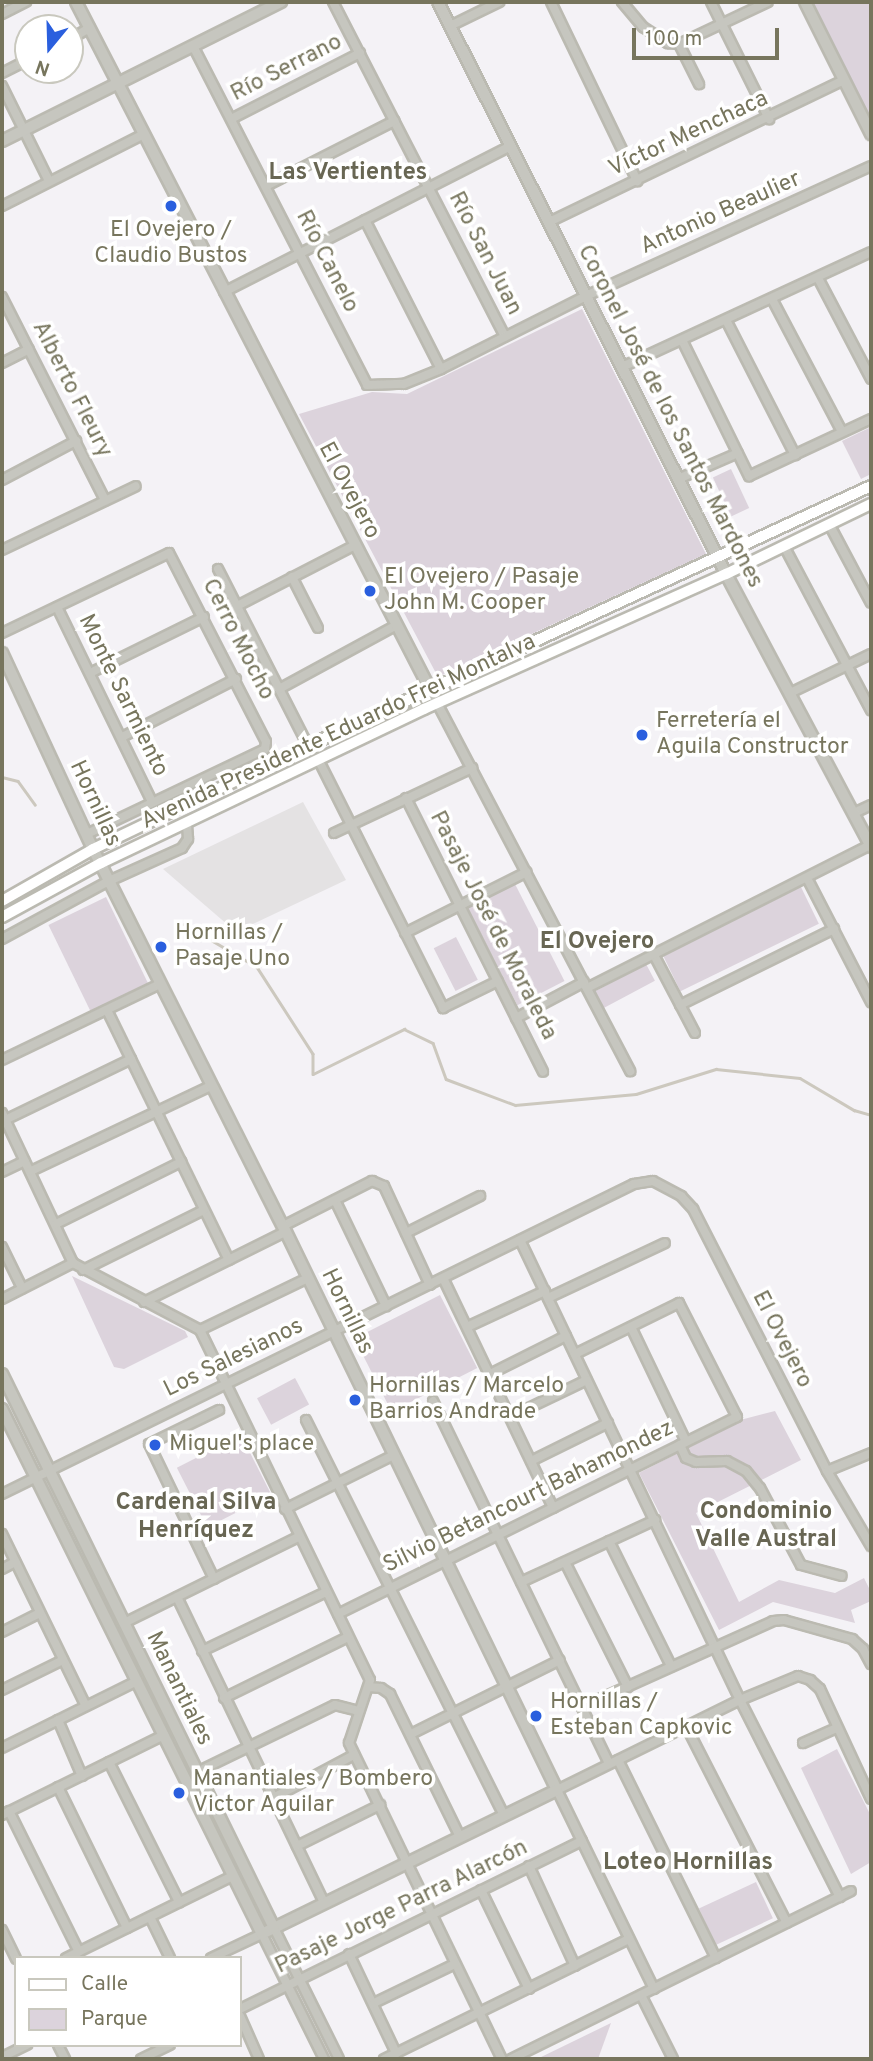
<!DOCTYPE html>
<html>
<head>
<meta charset="utf-8">
<style>
	body { margin:0 }
	#map { position:relative; width:873px; height:2061px; overflow:hidden; background:#f4f2f6; font-family:Overpass,sans-serif }
	div>[style] { position:absolute }
	[style*='--x'] { left:calc(var(--x)*1px); top:calc(var(--y)*1px); width:calc(var(--w)*1px); rotate:calc(var(--a)*1deg) }
	.built>* { inset:0; background:#e4e2e3 }
	.green>* { inset:0; background:#dcd3dc; transform-origin:0 0 }
	.stream>* { height:2.5px; margin:-1.25px; padding:0 1.25px; transform-origin:1.25px; border-radius:1.25px; background:#ccc8be }
	.roads { filter:drop-shadow(2px 0 #bbbab1) drop-shadow(-2px 0 #bbbab1) drop-shadow(0 2px #bbbab1) drop-shadow(0 -2px #bbbab1) }
	.minor>* { height:8px; margin:-4px; padding:0 4px; transform-origin:4px; border-radius:4px; background:#c6c6bf }
	.tertiary>* { height:10px; margin:-5px; padding:0 5px; transform-origin:5px; border-radius:5px; background:#c6c6bf }
	.secondary>* { height:10px; margin:-5px; padding:0 5px; transform-origin:5px; border-radius:5px; background:#fff }
	.dots>* { width:19px; height:19px; translate:-50% -50%; box-sizing:border-box; border:4px solid #fff; border-radius:50% }
	span { translate:-50% -50%; white-space:nowrap; text-align:center; line-height:1.15; -webkit-text-stroke:7px #fff; paint-order:stroke }
	.street-label { font-size:23px; color:#77755d }
	.poi-label { font-size:23px; color:#77755d }
	.left { translate:0 -50%; text-align:left }
	.neighbourhood-label { font-size:24px; color:#686653; font-weight:700 }
	.frame { position:absolute; inset:0; border:4px solid #77755d; pointer-events:none }
	.legend { position:absolute; left:14px; top:1956px; width:228px; height:91px; box-sizing:border-box; background:#fff; border:2px solid #c9c8be; margin:0; padding:9px 12px; list-style:none; font-size:21px; color:#77755d }
	.legend li { display:flex; align-items:center; gap:14px; height:35px }
	.legend b { width:35px; border:2px solid #c9c8be }
	.north { position:absolute; left:14px; top:14px; width:70px; height:70px; box-sizing:border-box; background:#fff; border:2px solid #c9c8be; border-radius:50%; rotate:199deg; font-size:19px; font-weight:700; line-height:28px; text-align:center; color:#77755d }
	.north::after { content:''; display:block; margin:auto; width:24px; height:32px; background:#2a5fde; clip-path:polygon(50% 0,100% 100%,50% 72%,0 100%) }
	.scale { position:absolute; left:632px; top:28px; width:147px; height:32px; box-sizing:border-box; border:4px solid #77755d; border-top:0; padding-left:9px; font-size:21px; line-height:24px; white-space:nowrap; color:#77755d; -webkit-text-stroke:5px #fff; paint-order:stroke }
</style>
</head>
<body>
<div id="map">
	<div class="built">
		<div style="clip-path:polygon(303px 802px,346px 880px,236px 932px,163px 869px)"></div>
	</div>
	<div class="green">
		<div style="clip-path:polygon(809px 2px,871px 2px,871px 123px)"></div>
		<div style="clip-path:polygon(582px 309px,706px 554px,438px 677px,299px 414px,372px 392px,407px 394px)"></div>
		<div style="clip-path:polygon(871px 427px,871px 474px,861px 479px,842px 441px)"></div>
		<div style="left:731px;top:469px;width:43px;height:20px;rotate:65deg"></div>
		<div style="left:515px;top:884px;width:109px;height:53px;rotate:63deg"></div>
		<div style="left:800px;top:885px;width:43px;height:154px;rotate:64deg"></div>
		<div style="left:106px;top:897px;width:97px;height:64px;rotate:64deg"></div>
		<div style="left:456px;top:937px;width:48px;height:25px;rotate:63deg"></div>
		<div style="left:646px;top:964px;width:19px;height:59px;rotate:62deg"></div>
		<div style="clip-path:polygon(72px 1276px,185px 1331px,188px 1337px,124px 1369px,114px 1367px)"></div>
		<div style="left:440px;top:1295px;width:82px;height:96px;rotate:63deg"></div>
		<div style="left:295px;top:1378px;width:30px;height:43px;rotate:62deg"></div>
		<div style="clip-path:polygon(775px 1411px,801px 1460px,696px 1513px,739px 1602px,779px 1580px,835px 1593px,864px 1578px,871px 1592px,871px 1601px,851px 1610px,855px 1623px,773px 1602px,719px 1630px,639px 1473px,744px 1419px)"></div>
		<div style="left:241px;top:1435px;width:67px;height:72px;rotate:63deg"></div>
		<div style="clip-path:polygon(837px 1749px,871px 1816px,871px 1862px,851px 1874px,801px 1768px)"></div>
		<div style="left:756px;top:1882px;width:40px;height:63px;rotate:65deg"></div>
		<div style="clip-path:polygon(611px 2023px,598px 2059px,537px 2059px)"></div>
	</div>
	<div class="stream">
		<div style="--x:2;--y:777;--w:16;--a:14"></div>
		<div style="--x:18;--y:781;--w:29;--a:54"></div>
		<div style="--x:184;--y:924;--w:85;--a:30.5"></div>
		<div style="--x:257;--y:967;--w:103;--a:57.2"></div>
		<div style="--x:313;--y:1054;--w:20;--a:90"></div>
		<div style="--x:313;--y:1074;--w:102;--a:-26.3"></div>
		<div style="--x:404;--y:1029;--w:32;--a:26"></div>
		<div style="--x:433;--y:1043;--w:38;--a:70"></div>
		<div style="--x:446;--y:1079;--w:74;--a:20.6"></div>
		<div style="--x:515;--y:1105;--w:121;--a:-5.2"></div>
		<div style="--x:636;--y:1094;--w:84;--a:-17.4"></div>
		<div style="--x:716;--y:1069;--w:84;--a:6.1"></div>
		<div style="--x:800;--y:1078;--w:63;--a:30.7"></div>
		<div style="--x:854;--y:1110;--w:18;--a:16"></div>
	</div>
	<div class="roads">
		<div class="minor">
			<div style="--x:333;--y:2;--w:376;--a:62.8"></div>
			<div style="--x:551;--y:2;--w:199;--a:64.3"></div>
			<div style="--x:622;--y:2;--w:33;--a:50"></div>
			<div style="--x:643;--y:27;--w:30;--a:33"></div>
			<div style="--x:668;--y:43;--w:11;--a:5"></div>
			<div style="--x:679;--y:44;--w:98;--a:-25.3"></div>
			<div style="--x:711;--y:2;--w:131;--a:63.6"></div>
			<div style="--x:2;--y:14;--w:27;--a:-27"></div>
			<div style="--x:450;--y:26;--w:55;--a:-26.1"></div>
			<div style="--x:70;--y:39;--w:23;--a:-29"></div>
			<div style="--x:679;--y:44;--w:45;--a:63.4"></div>
			<div style="--x:193;--y:46;--w:381;--a:62.8"></div>
			<div style="--x:367;--y:385;--w:37;--a:-2"></div>
			<div style="--x:404;--y:384;--w:40;--a:-22"></div>
			<div style="--x:441;--y:369;--w:162;--a:-26.7"></div>
			<div style="--x:586;--y:296;--w:313;--a:-24.5"></div>
			<div style="--x:2;--y:73;--w:29;--a:-27"></div>
			<div style="--x:2;--y:86;--w:106;--a:63.7"></div>
			<div style="--x:231;--y:119;--w:145;--a:-27.1"></div>
			<div style="--x:266;--y:186;--w:144;--a:-26.9"></div>
			<div style="--x:2;--y:206;--w:159;--a:-26.9"></div>
			<div style="--x:365;--y:220;--w:167;--a:63"></div>
			<div style="--x:549;--y:222;--w:327;--a:-25.7"></div>
			<div style="--x:818;--y:278;--w:114;--a:62.3"></div>
			<div style="--x:224;--y:292;--w:322;--a:-27"></div>
			<div style="--x:2;--y:297;--w:228;--a:63.1"></div>
			<div style="--x:772;--y:299;--w:150;--a:62.2"></div>
			<div style="--x:726;--y:320;--w:152;--a:62.9"></div>
			<div style="--x:682;--y:340;--w:152;--a:63.8"></div>
			<div style="--x:749;--y:476;--w:135;--a:-25"></div>
			<div style="--x:2;--y:363;--w:30;--a:-27"></div>
			<div style="--x:622;--y:367;--w:274;--a:-24.8"></div>
			<div style="--x:678;--y:479;--w:65;--a:-23.4"></div>
			<div style="--x:2;--y:480;--w:84;--a:-27.8"></div>
			<div style="--x:829;--y:524;--w:89;--a:62"></div>
			<div style="--x:784;--y:546;--w:186;--a:62.1"></div>
			<div style="--x:2;--y:550;--w:148;--a:-25.5"></div>
			<div style="--x:218;--y:569;--w:199;--a:63"></div>
			<div style="--x:292;--y:577;--w:57;--a:63"></div>
			<div style="--x:237;--y:606;--w:133;--a:-27.3"></div>
			<div style="--x:57;--y:607;--w:217;--a:64"></div>
			<div style="--x:2;--y:633;--w:185;--a:-25.6"></div>
			<div style="--x:169;--y:553;--w:212;--a:62.8"></div>
			<div style="--x:266;--y:742;--w:7;--a:98"></div>
			<div style="--x:265;--y:749;--w:197;--a:154.5"></div>
			<div style="--x:90;--y:673;--w:127;--a:-26.2"></div>
			<div style="--x:279;--y:689;--w:134;--a:-28.5"></div>
			<div style="--x:790;--y:693;--w:90;--a:-25.7"></div>
			<div style="--x:437;--y:703;--w:416;--a:62.3"></div>
			<div style="--x:122;--y:737;--w:128;--a:-27"></div>
			<div style="--x:318;--y:759;--w:279;--a:63.3"></div>
			<div style="--x:443;--y:1008;--w:61;--a:-26.1"></div>
			<div style="--x:406;--y:798;--w:306;--a:63.4"></div>
			<div style="--x:854;--y:813;--w:19;--a:-25"></div>
			<div style="--x:334;--y:833;--w:153;--a:-25.2"></div>
			<div style="--x:807;--y:878;--w:140;--a:62.7"></div>
			<div style="--x:405;--y:933;--w:136;--a:-26.6"></div>
			<div style="--x:2;--y:939;--w:122;--a:-28.5"></div>
			<div style="--x:109;--y:881;--w:80;--a:-24.3"></div>
			<div style="--x:182;--y:848;--w:11;--a:-56"></div>
			<div style="--x:188;--y:839;--w:16;--a:-94"></div>
			<div style="--x:654;--y:955;--w:88;--a:62.3"></div>
			<div style="--x:587;--y:988;--w:317;--a:-26.8"></div>
			<div style="--x:680;--y:1005;--w:172;--a:-26.3"></div>
			<div style="--x:107;--y:1010;--w:278;--a:64"></div>
			<div style="--x:516;--y:1018;--w:77;--a:-27.9"></div>
			<div style="--x:2;--y:1060;--w:175;--a:-25.7"></div>
			<div style="--x:2;--y:1113;--w:166;--a:64.7"></div>
			<div style="--x:73;--y:1263;--w:144;--a:27.8"></div>
			<div style="--x:200;--y:1330;--w:389;--a:64.1"></div>
			<div style="--x:370;--y:1680;--w:66;--a:108.4"></div>
			<div style="--x:349;--y:1743;--w:351;--a:64.2"></div>
			<div style="--x:5;--y:1120;--w:140;--a:-25.8"></div>
			<div style="--x:31;--y:1171;--w:199;--a:-25.3"></div>
			<div style="--x:2;--y:1172;--w:25;--a:-26"></div>
			<div style="--x:335;--y:1200;--w:118;--a:64.3"></div>
			<div style="--x:56;--y:1224;--w:140;--a:-26.4"></div>
			<div style="--x:283;--y:1226;--w:100;--a:-26.8"></div>
			<div style="--x:372;--y:1181;--w:13;--a:23"></div>
			<div style="--x:384;--y:1186;--w:109;--a:65.1"></div>
			<div style="--x:406;--y:1233;--w:83;--a:-26.6"></div>
			<div style="--x:520;--y:1240;--w:510;--a:64.44"></div>
			<div style="--x:740;--y:1700;--w:221;--a:63.1"></div>
			<div style="--x:2;--y:1247;--w:46;--a:64"></div>
			<div style="--x:83;--y:1270;--w:135;--a:-26.4"></div>
			<div style="--x:443;--y:1278;--w:255;--a:64.4"></div>
			<div style="--x:548;--y:1298;--w:129;--a:-25.2"></div>
			<div style="--x:2;--y:1299;--w:80;--a:-26.9"></div>
			<div style="--x:144;--y:1302;--w:157;--a:-26.4"></div>
			<div style="--x:467;--y:1327;--w:86;--a:-24.8"></div>
			<div style="--x:631;--y:1327;--w:127;--a:64.4"></div>
			<div style="--x:200;--y:1330;--w:120;--a:-25.7"></div>
			<div style="--x:490;--y:1374;--w:85;--a:-26.6"></div>
			<div style="--x:433;--y:1401;--w:403;--a:64.1"></div>
			<div style="--x:510;--y:1417;--w:85;--a:-25.7"></div>
			<div style="--x:306;--y:1420;--w:443;--a:63.4"></div>
			<div style="--x:680;--y:1445;--w:14;--a:65"></div>
			<div style="--x:686;--y:1458;--w:11;--a:22"></div>
			<div style="--x:696;--y:1462;--w:31;--a:-2"></div>
			<div style="--x:727;--y:1461;--w:21;--a:28"></div>
			<div style="--x:746;--y:1471;--w:22;--a:51"></div>
			<div style="--x:760;--y:1488;--w:87;--a:62"></div>
			<div style="--x:801;--y:1565;--w:42;--a:15"></div>
			<div style="--x:531;--y:1461;--w:86;--a:-26.3"></div>
			<div style="--x:827;--y:1471;--w:48;--a:-22.2"></div>
			<div style="--x:2;--y:1494;--w:704;--a:-26.13"></div>
			<div style="--x:634;--y:1184;--w:19;--a:-9"></div>
			<div style="--x:653;--y:1181;--w:32;--a:28"></div>
			<div style="--x:681;--y:1196;--w:18;--a:47"></div>
			<div style="--x:693;--y:1209;--w:294;--a:62.9"></div>
			<div style="--x:827;--y:1471;--w:87;--a:59.6"></div>
			<div style="--x:285;--y:1509;--w:122;--a:-26.4"></div>
			<div style="--x:2;--y:1534;--w:191;--a:64"></div>
			<div style="--x:609;--y:1541;--w:140;--a:63.6"></div>
			<div style="--x:565;--y:1562;--w:140;--a:63.3"></div>
			<div style="--x:2;--y:1569;--w:15;--a:-28"></div>
			<div style="--x:214;--y:1579;--w:150;--a:-115.7"></div>
			<div style="--x:149;--y:1444;--w:78;--a:-25.9"></div>
			<div style="--x:521;--y:1582;--w:148;--a:-24.8"></div>
			<div style="--x:177;--y:1597;--w:339;--a:64.3"></div>
			<div style="--x:338;--y:1614;--w:445;--a:-26.3"></div>
			<div style="--x:737;--y:1417;--w:128;--a:-117"></div>
			<div style="--x:679;--y:1303;--w:116;--a:153.9"></div>
			<div style="--x:124;--y:1623;--w:194;--a:-26.3"></div>
			<div style="--x:2;--y:1632;--w:42;--a:-26.6"></div>
			<div style="--x:202;--y:1651;--w:137;--a:-25.4"></div>
			<div style="--x:369;--y:1687;--w:12;--a:5"></div>
			<div style="--x:381;--y:1688;--w:11;--a:34"></div>
			<div style="--x:390;--y:1694;--w:159;--a:63.9"></div>
			<div style="--x:2;--y:1690;--w:68;--a:-26.2"></div>
			<div style="--x:224;--y:1698;--w:138;--a:-26.2"></div>
			<div style="--x:582;--y:1707;--w:209;--a:-24.2"></div>
			<div style="--x:773;--y:1621;--w:11;--a:-5"></div>
			<div style="--x:784;--y:1620;--w:71;--a:15.6"></div>
			<div style="--x:852;--y:1639;--w:15;--a:42"></div>
			<div style="--x:863;--y:1649;--w:17;--a:62"></div>
			<div style="--x:58;--y:1720;--w:61;--a:66.8"></div>
			<div style="--x:686;--y:1726;--w:221;--a:62.9"></div>
			<div style="--x:411;--y:1734;--w:166;--a:-26.4"></div>
			<div style="--x:803;--y:1743;--w:37;--a:-24"></div>
			<div style="--x:2;--y:1748;--w:151;--a:-26.4"></div>
			<div style="--x:618;--y:1760;--w:221;--a:63.7"></div>
			<div style="--x:109;--y:1762;--w:157;--a:63.4"></div>
			<div style="--x:197;--y:1772;--w:153;--a:-25.9"></div>
			<div style="--x:335;--y:1705;--w:25;--a:14"></div>
			<div style="--x:58;--y:1787;--w:157;--a:63.9"></div>
			<div style="--x:273;--y:1798;--w:92;--a:-28"></div>
			<div style="--x:9;--y:1811;--w:157;--a:63.6"></div>
			<div style="--x:2;--y:1815;--w:181;--a:-26.3"></div>
			<div style="--x:297;--y:1846;--w:93;--a:-26.3"></div>
			<div style="--x:529;--y:1866;--w:110;--a:65.3"></div>
			<div style="--x:481;--y:1890;--w:110;--a:64.1"></div>
			<div style="--x:150;--y:1917;--w:46;--a:64"></div>
			<div style="--x:274;--y:1928;--w:146;--a:63.6"></div>
			<div style="--x:2;--y:1930;--w:32;--a:64"></div>
			<div style="--x:349;--y:1954;--w:110;--a:64.6"></div>
			<div style="--x:66;--y:1958;--w:186;--a:-26.2"></div>
			<div style="--x:211;--y:1958;--w:56;--a:-25.2"></div>
			<div style="--x:262;--y:1934;--w:140;--a:63.6"></div>
			<div style="--x:654;--y:1989;--w:221;--a:-116"></div>
			<div style="--x:557;--y:1790;--w:204;--a:-26.2"></div>
			<div style="--x:740;--y:1700;--w:63;--a:-22.5"></div>
			<div style="--x:798;--y:1676;--w:13;--a:18"></div>
			<div style="--x:810;--y:1680;--w:13;--a:42"></div>
			<div style="--x:820;--y:1689;--w:121;--a:65.1"></div>
			<div style="--x:641;--y:1995;--w:72;--a:63.4"></div>
			<div style="--x:374;--y:2003;--w:90;--a:-25.7"></div>
			<div style="--x:240;--y:2009;--w:381;--a:-26.2"></div>
			<div style="--x:240;--y:2016;--w:47;--a:66.2"></div>
			<div style="--x:58;--y:2045;--w:16;--a:63"></div>
			<div style="--x:2;--y:2057;--w:28;--a:-26"></div>
			<div style="--x:141;--y:2059;--w:32;--a:-26"></div>
			<div style="--x:384;--y:2059;--w:273;--a:-26.1"></div>
			<div style="--x:511;--y:2059;--w:379;--a:-26.3"></div>
		</div>
		<div class="tertiary">
			<div style="--x:76;--y:2;--w:788;--a:62.75"></div>
			<div style="--x:438;--y:2;--w:640;--a:63.27"></div>
			<div style="--x:726;--y:574;--w:309;--a:62"></div>
			<div style="--x:805;--y:2;--w:148;--a:63.4"></div>
			<div style="--x:2;--y:141;--w:312;--a:-26.5"></div>
			<div style="--x:2;--y:653;--w:216;--a:65.1"></div>
			<div style="--x:93;--y:849;--w:422;--a:63.3"></div>
			<div style="--x:283;--y:1226;--w:627;--a:64.09"></div>
			<div style="--x:557;--y:1790;--w:328;--a:154"></div>
			<div style="--x:262;--y:1934;--w:586;--a:-116.35"></div>
			<div style="--x:2;--y:1374;--w:617;--a:63.85"></div>
		</div>
		<div class="secondary">
			<div style="--x:2;--y:901;--w:105;--a:-29.7"></div>
			<div style="--x:93;--y:849;--w:238;--a:-25.6"></div>
			<div style="--x:308;--y:746;--w:620;--a:-24.79"></div>
			<div style="--x:2;--y:917;--w:113;--a:-28.6"></div>
			<div style="--x:101;--y:863;--w:358;--a:-25.5"></div>
			<div style="--x:424;--y:709;--w:331;--a:-24.1"></div>
			<div style="--x:726;--y:574;--w:161;--a:-25.8"></div>
		</div>
	</div>
	<div class="dots">
		<div style="left:171px;top:206px;background:#2a5fde"></div>
		<div style="left:370px;top:591px;background:#2a5fde"></div>
		<div style="left:642px;top:735px;background:#2a5fde"></div>
		<div style="left:161px;top:947px;background:#2a5fde"></div>
		<div style="left:355px;top:1400px;background:#2a5fde"></div>
		<div style="left:155px;top:1445px;background:#2a5fde"></div>
		<div style="left:536px;top:1716px;background:#2a5fde"></div>
		<div style="left:179px;top:1793px;background:#2a5fde"></div>
	</div>
	<div class="street-label">
		<span style="left:287px;top:69px;rotate:-27deg">Río Serrano</span>
		<span style="left:689px;top:135px;rotate:-25deg">Víctor Menchaca</span>
		<span style="left:721px;top:214px;rotate:-24deg">Antonio Beaulier</span>
		<span style="left:484px;top:254px;rotate:63deg">Río San Juan</span>
		<span style="left:326px;top:262px;rotate:63deg">Río Canelo</span>
		<span style="left:71px;top:390px;rotate:63deg">Alberto Fleury</span>
		<span style="left:669px;top:417px;rotate:63deg">Coronel José de los Santos Mardones</span>
		<span style="left:348px;top:491px;rotate:62deg">El Ovejero</span>
		<span style="left:237px;top:640px;rotate:63deg">Cerro Mocho</span>
		<span style="left:122px;top:696px;rotate:64deg">Monte Sarmiento</span>
		<span style="left:339px;top:733px;rotate:-25deg">Avenida Presidente Eduardo Frei Montalva</span>
		<span style="left:94px;top:804px;rotate:65deg">Hornillas</span>
		<span style="left:492px;top:926px;rotate:63deg">Pasaje José de Moraleda</span>
		<span style="left:346px;top:1312px;rotate:64deg">Hornillas</span>
		<span style="left:781px;top:1340px;rotate:63deg">El Ovejero</span>
		<span style="left:234px;top:1359px;rotate:-26deg">Los Salesianos</span>
		<span style="left:529px;top:1498px;rotate:-26deg">Silvio Betancourt Bahamondez</span>
		<span style="left:178px;top:1689px;rotate:64deg">Manantiales</span>
		<span style="left:402px;top:1908px;rotate:-26deg">Pasaje Jorge Parra Alarcón</span>
	</div>
	<div class="poi-label">
		<span style="left:171px;top:244px">El Ovejero /<br>Claudio Bustos</span>
		<span class="left" style="left:384px;top:591px">El Ovejero / Pasaje<br>John M. Cooper</span>
		<span class="left" style="left:656px;top:735px">Ferretería el<br>Aguila Constructor</span>
		<span class="left" style="left:175px;top:947px">Hornillas /<br>Pasaje Uno</span>
		<span class="left" style="left:369px;top:1400px">Hornillas / Marcelo<br>Barrios Andrade</span>
		<span class="left" style="left:169px;top:1445px">Miguel's place</span>
		<span class="left" style="left:550px;top:1716px">Hornillas /<br>Esteban Capkovic</span>
		<span class="left" style="left:193px;top:1793px">Manantiales / Bombero<br>Victor Aguilar</span>
	</div>
	<div class="neighbourhood-label">
		<span style="left:348px;top:174px">Las Vertientes</span>
		<span style="left:597px;top:943px">El Ovejero</span>
		<span style="left:196px;top:1518px">Cardenal Silva<br>Henríquez</span>
		<span style="left:766px;top:1527px">Condominio<br>Valle Austral</span>
		<span style="left:688px;top:1864px">Loteo Hornillas</span>
	</div>
	<div class="frame"></div>
	<ul class="legend">
	<li><b style="height:9px;background:#fff"></b>Calle</li>
	<li><b style="height:19px;background:#dcd3dc"></b>Parque</li>
	</ul>
	<div class="north">N</div>
	<div class="scale">100 m</div>
</div>
</body>
</html>
